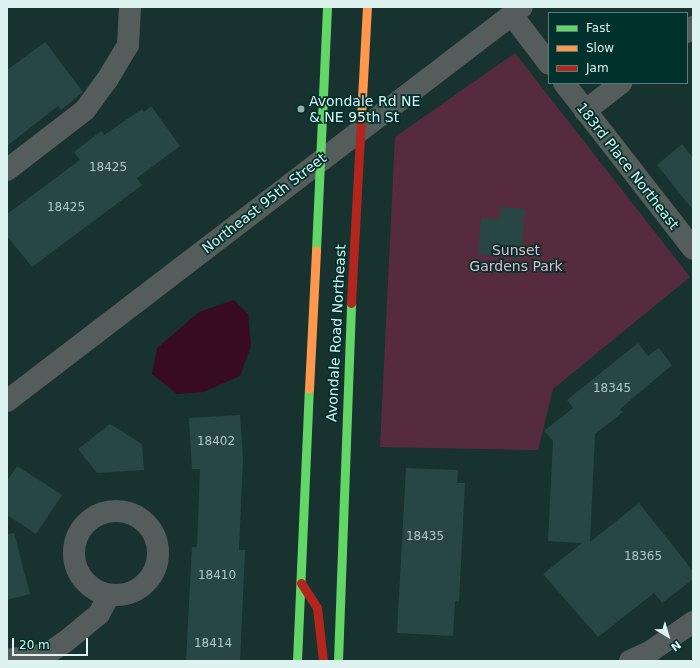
<!DOCTYPE html>
<html>
<head>
<meta charset="utf-8">
<style>
	body { margin:0 }
	#map { position:relative; width:700px; height:668px; overflow:hidden; background:#18322f; font-family:"DejaVu Sans",sans-serif }
	div>[style] { position:absolute }
	[style*='--x'] { left:calc(var(--x)*1px); top:calc(var(--y)*1px); width:calc(var(--w)*1px); rotate:calc(var(--a)*1deg) }
	.green>* { inset:0; background:#572b3e }
	.water>* { inset:0; background:#380b21 }
	.building>* { inset:0; background:#284744 }
	.street>* { height:22px; margin:-11px; padding:0 11px; transform-origin:11px; border-radius:11px; background:#545d5c }
	.street>.ring { margin:-11px; padding:0; box-sizing:content-box; background:none; border:22px solid #545d5c; border-radius:50% }
	.fast>* { height:9px; margin:-4.5px; padding:0 4.5px; transform-origin:4.5px; border-radius:4.5px; background:#63d668 }
	.slow>* { height:9px; margin:-4.5px; padding:0 4.5px; transform-origin:4.5px; border-radius:4.5px; background:#ff974d }
	.jam>* { height:9px; margin:-4.5px; padding:0 4.5px; transform-origin:4.5px; border-radius:4.5px; background:#b3261e }
	.dots>* { width:11px; height:11px; translate:-50% -50%; box-sizing:border-box; border:2px solid #01312d; border-radius:50% }
	span { translate:-50% -50%; white-space:nowrap; text-align:center; line-height:1.15; -webkit-text-stroke:3.5px #01312d; paint-order:stroke }
	.number-label { font-size:12px; color:#afc8c5 }
	.number-label span { -webkit-text-stroke-width:0 }
	.poi-label { font-size:14px; color:#dcf3f0 }
	.left { translate:0 -50%; text-align:left }
	.street-label { font-size:14px; color:#dcf3f0 }
	.park-label { font-size:14px; color:#f4b3ca }
	.frame { position:absolute; inset:0; border:8px solid #dcf3f0; pointer-events:none }
	.legend { position:absolute; left:548px; top:12px; width:140px; height:72px; box-sizing:border-box; background:#01312d; border:1px solid #597f7b; margin:0; padding:5px 7px; list-style:none; font-size:12px; color:#dcf3f0 }
	.legend li { display:flex; align-items:center; gap:8px; height:20px }
	.legend b { width:20px; border:1px solid #597f7b }
	.north { position:absolute; left:648px; top:616px; width:40px; height:40px; -webkit-text-stroke:3px #01312d; paint-order:stroke; rotate:142deg; font-size:11px; font-weight:700; line-height:16px; text-align:center; color:#dcf3f0 }
	.north::after { content:''; display:block; margin:auto; width:14px; height:18px; background:#dcf3f0; clip-path:polygon(50% 0,100% 100%,50% 72%,0 100%) }
	.scale { position:absolute; left:12px; top:638px; width:76px; height:18px; box-sizing:border-box; border:2px solid #dcf3f0; border-top:0; padding-left:5px; font-size:12px; line-height:14px; white-space:nowrap; color:#dcf3f0; -webkit-text-stroke:3px #01312d; paint-order:stroke }
</style>
</head>
<body>
<div id="map">
	<div class="green">
		<div style="clip-path:polygon(515px 53px,690px 277px,553px 389px,538px 450px,380px 447px,395px 137px)"></div>
	</div>
	<div class="water">
		<div style="clip-path:polygon(234px 300px,248px 314px,251px 346px,240px 376px,203px 392px,177px 394px,152px 374px,157px 348px,199px 312px)"></div>
	</div>
	<div class="building">
		<div style="clip-path:polygon(45px 42px,83px 92px,61px 110px,58px 106px,7px 146px,7px 70px)"></div>
		<div style="clip-path:polygon(151px 106px,180px 146px,137px 178px,142px 185px,32px 267px,7px 236px,7px 214px,80px 160px,74px 152px,101px 131px,104px 135px,142px 109px,144px 112px)"></div>
		<div style="clip-path:polygon(682px 144px,693px 158px,693px 210px,657px 165px)"></div>
		<div style="clip-path:polygon(501px 207px,525px 209px,521px 258px,478px 254px,481px 218px,499px 219px)"></div>
		<div style="clip-path:polygon(638px 343px,648px 356px,659px 348px,672px 365px,620px 409px,623px 412px,595px 434px,590px 542px,639px 503px,693px 571px,693px 579px,662px 603px,654px 593px,598px 637px,543px 574px,582px 543px,548px 541px,553px 441px,544px 431px,573px 408px,567px 400px)"></div>
		<div style="clip-path:polygon(240px 415px,243px 458px,239px 550px,245px 550px,240px 661px,186px 661px,192px 547px,197px 547px,200px 469px,192px 469px,189px 418px)"></div>
		<div style="clip-path:polygon(110px 424px,142px 444px,144px 470px,97px 473px,78px 449px)"></div>
		<div style="clip-path:polygon(17px 466px,62px 495px,36px 534px,7px 515px,7px 481px)"></div>
		<div style="clip-path:polygon(406px 468px,458px 470px,457px 483px,465px 483px,459px 602px,455px 601px,453px 636px,397px 633px)"></div>
		<div style="clip-path:polygon(14px 533px,30px 594px,7px 600px,7px 534px)"></div>
	</div>
	<div class="street">
		<div style="--x:512;--y:15;--w:61;--a:52.9"></div>
		<div style="--x:687;--y:32;--w:8;--a:-40"></div>
		<div style="--x:564;--y:83;--w:210;--a:52.1"></div>
		<div style="--x:585;--y:111;--w:46;--a:-37.9"></div>
		<div style="--x:7;--y:170;--w:98;--a:-37.6"></div>
		<div style="--x:85;--y:110;--w:37;--a:-54"></div>
		<div style="--x:107;--y:80;--w:41;--a:-59"></div>
		<div style="--x:128;--y:45;--w:38;--a:-87"></div>
		<div style="--x:7;--y:401;--w:648;--a:-37.42"></div>
		<div class="ring" style="left:74px;top:511px;width:62px;height:62px"></div>
		<div style="--x:7;--y:660;--w:40;--a:-8.5"></div>
		<div style="--x:47;--y:654;--w:22;--a:-34"></div>
		<div style="--x:65;--y:642;--w:44;--a:-39.5"></div>
		<div style="--x:99;--y:614;--w:21;--a:-62"></div>
		<div style="--x:630;--y:661;--w:23;--a:-25"></div>
		<div style="--x:651;--y:651;--w:51;--a:-34.6"></div>
	</div>
	<div class="fast">
		<div style="--x:316;--y:250;--w:243;--a:-87.4"></div>
		<div style="--x:297;--y:661;--w:272;--a:-87.5"></div>
		<div style="--x:338;--y:661;--w:358;--a:-87.9"></div>
	</div>
	<div class="slow">
		<div style="--x:361;--y:117;--w:110;--a:-86.9"></div>
		<div style="--x:309;--y:389;--w:139;--a:-87.1"></div>
	</div>
	<div class="jam">
		<div style="--x:351;--y:303;--w:186;--a:-86.9"></div>
		<div style="--x:301;--y:583;--w:30;--a:57"></div>
		<div style="--x:317;--y:608;--w:53;--a:83.5"></div>
	</div>
	<div class="dots">
		<div style="left:301px;top:109px;background:#97afac"></div>
	</div>
	<div class="number-label">
		<span style="left:108px;top:168px">18425</span>
		<span style="left:66px;top:208px">18425</span>
		<span style="left:612px;top:389px">18345</span>
		<span style="left:216px;top:442px">18402</span>
		<span style="left:425px;top:537px">18435</span>
		<span style="left:643px;top:557px">18365</span>
		<span style="left:217px;top:576px">18410</span>
		<span style="left:213px;top:644px">18414</span>
	</div>
	<div class="poi-label">
		<span class="left" style="left:309px;top:109px">Avondale Rd NE<br>&amp; NE 95th St</span>
	</div>
	<div class="street-label">
		<span style="left:628px;top:166px;rotate:52deg">183rd Place Northeast</span>
		<span style="left:264px;top:203px;rotate:-38deg">Northeast 95th Street</span>
		<span style="left:336px;top:333px;rotate:-87deg">Avondale Road Northeast</span>
	</div>
	<div class="park-label">
		<span style="left:516px;top:258px">Sunset<br>Gardens Park</span>
	</div>
	<div class="frame"></div>
	<ul class="legend">
	<li><b style="height:5px;background:#63d668"></b>Fast</li>
	<li><b style="height:5px;background:#ff974d"></b>Slow</li>
	<li><b style="height:5px;background:#b3261e"></b>Jam</li>
	</ul>
	<div class="north">N</div>
	<div class="scale">20 m</div>
</div>
</body>
</html>
